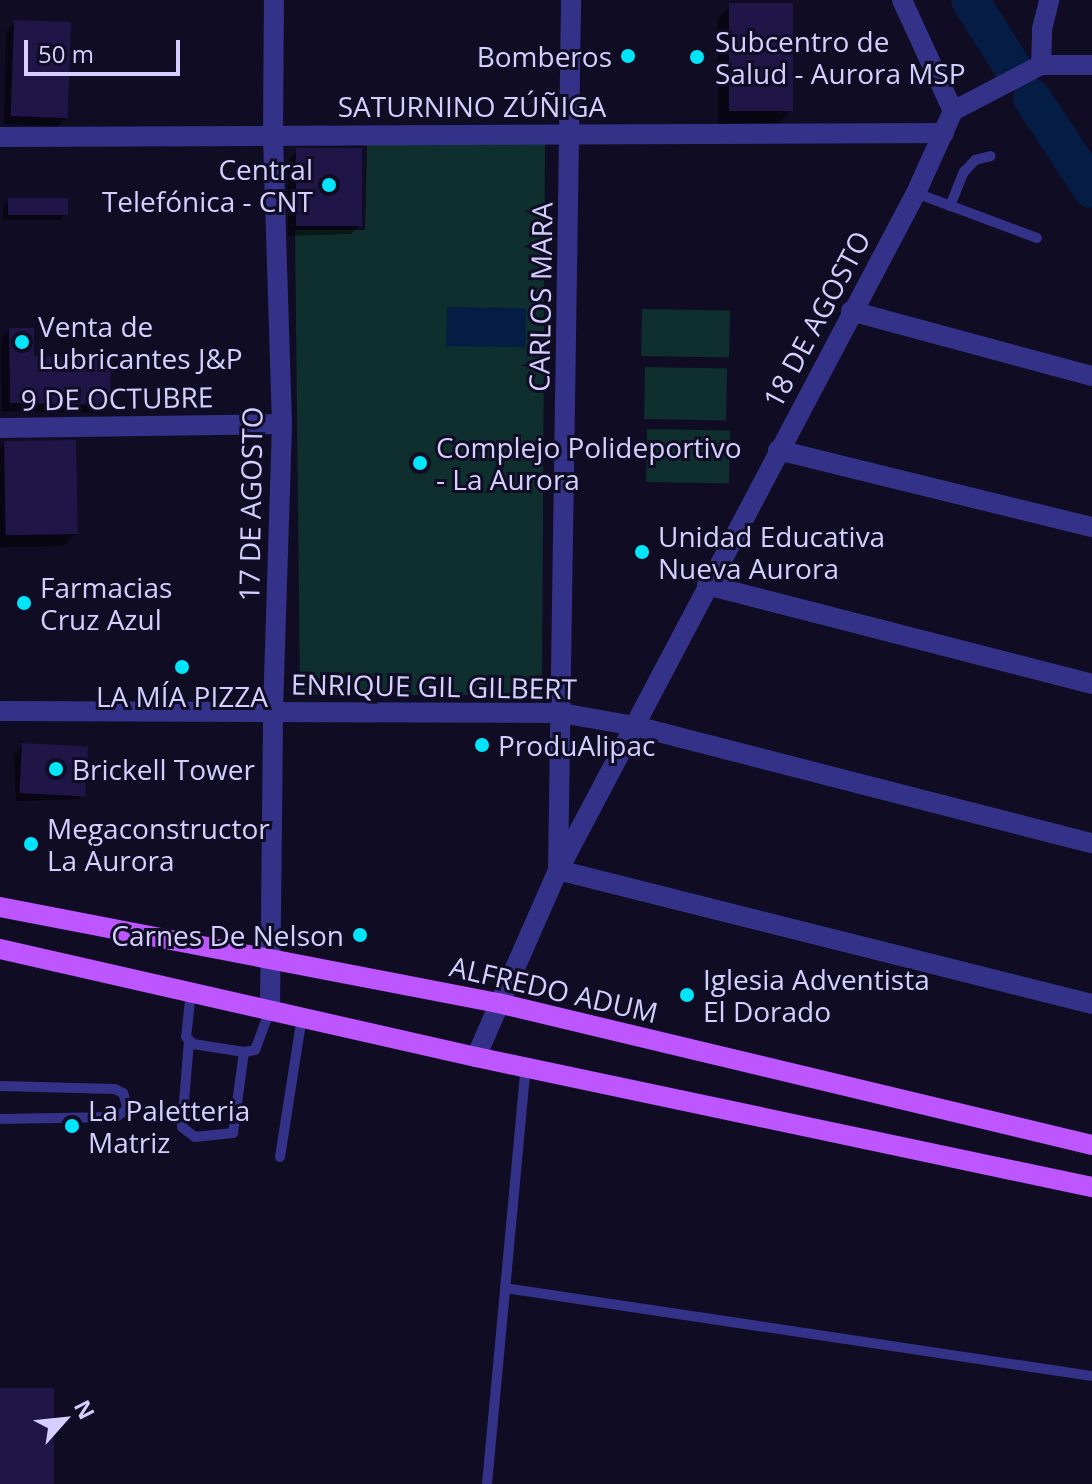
<!DOCTYPE html>
<html>
<head>
<meta charset="utf-8">
<style>
  body { margin:0 }
  #map { position:relative; width:1092px; height:1484px; overflow:hidden; background:#100c24; font-family:"Open Sans",sans-serif }
  div>[style] { position:absolute }
  .green>* { inset:0; background:#0e2f2d; transform-origin:0 0 }
  .water>* { inset:0; background:#051d44; transform-origin:0 0 }
  .shadow>* { inset:0; background:#0007 }
  .river>* { height:38px; margin:-19px; padding:0 19px; transform-origin:19px; border-radius:19px; background:#051d44 }
  .building>* { inset:0; background:#1f1647; transform-origin:0 0 }
  .lane>* { height:10px; margin:-5px; padding:0 5px; transform-origin:5px; border-radius:5px; background:#343288 }
  .street>* { height:20px; margin:-10px; padding:0 10px; transform-origin:10px; border-radius:10px; background:#343288 }
  .primary>* { height:20px; margin:-10px; padding:0 10px; transform-origin:10px; border-radius:10px; background:#bd56ff }
  .dots>* { width:22px; height:22px; translate:-50% -50%; box-sizing:border-box; border:4px solid #100c24; border-radius:50% }
  span { translate:-50% -50%; white-space:nowrap; text-align:center; line-height:1.15; -webkit-text-stroke:6px #100c24; paint-order:stroke }
  .poi-label { font-size:28px; color:#d4cfff }
  .left { translate:0 -50%; text-align:left }
  .right { translate:-100% -50%; text-align:right }
  .street-label { font-size:28px; color:#d4cfff }
  .north { position:absolute; left:24px; top:1380px; width:80px; height:80px; -webkit-text-stroke:6px #100c24; paint-order:stroke; rotate:63deg; font-size:22px; font-weight:700; line-height:32px; text-align:center; color:#d4cfff }
  .north::after { content:''; display:block; margin:auto; width:28px; height:36px; background:#d4cfff; clip-path:polygon(50% 0,100% 100%,50% 72%,0 100%) }
  .scale { position:absolute; left:24px; top:40px; width:156px; height:36px; box-sizing:border-box; border:4px solid #d4cfff; border-top:0; padding-left:10px; font-size:24px; line-height:28px; white-space:nowrap; color:#d4cfff; -webkit-text-stroke:6px #100c24; paint-order:stroke }
</style>
</head>
<body>
<div id="map">
  <div class="green">
    <i style="clip-path:polygon(545px 143px,542px 695px,300px 695px,295px 230px,365px 230px,367px 145px)"></i>
    <i style="left:642px;top:309px;width:88px;height:47px;rotate:1deg"></i>
    <i style="left:645px;top:367px;width:82px;height:52px;rotate:1deg"></i>
    <i style="left:647px;top:429px;width:83px;height:53px;rotate:1deg"></i>
  </div>
  <div class="water">
    <i style="left:447px;top:307px;width:79px;height:39px;rotate:1deg"></i>
  </div>
  <div class="shadow">
    <i style="clip-path:polygon(730px 6px,791px 110px,779px 123px,718px 124px,718px 18px)"></i>
    <i style="clip-path:polygon(15px 22px,67px 116px,58px 126px,4px 124px,6px 32px)"></i>
    <i style="clip-path:polygon(297px 151px,360px 225px,351px 234px,288px 236px,288px 160px)"></i>
    <i style="clip-path:polygon(9px 200px,65px 215px,60px 220px,3px 220px,3px 206px)"></i>
    <i style="clip-path:polygon(10px 330px,32px 358px,108px 405px,99px 413px,2px 411px,1px 339px)"></i>
    <i style="clip-path:polygon(5px 443px,76px 534px,63px 546px,0 547px,0 448px)"></i>
    <i style="clip-path:polygon(23px 745px,87px 790px,78px 799px,16px 801px,14px 754px)"></i>
  </div>
  <div class="river">
    <i style="left:970px;top:0;width:80px;rotate:57.7deg"></i>
    <i style="left:1032px;top:98px;width:109px;rotate:56.6deg"></i>
  </div>
  <div class="building">
    <i style="left:793px;top:3px;width:108px;height:64px;rotate:90deg"></i>
    <i style="left:14px;top:20px;width:57px;height:96px;rotate:2deg"></i>
    <i style="left:362px;top:148px;width:78px;height:66px;rotate:90deg"></i>
    <i style="left:8px;top:198px;width:60px;height:17px"></i>
    <i style="clip-path:polygon(9px 328px,34px 328px,34px 356px,111px 359px,110px 405px,10px 403px)"></i>
    <i style="left:76px;top:440px;width:94px;height:72px;rotate:89deg"></i>
    <i style="left:22px;top:743px;width:66px;height:50px;rotate:3deg"></i>
    <i style="left:0;top:1388px;width:54px;height:96px"></i>
  </div>
  <div class="lane">
    <i style="left:916px;top:193px;width:129px;rotate:20.4deg"></i>
    <i style="left:950px;top:206px;width:37px;rotate:-68deg"></i>
    <i style="left:964px;top:172px;width:16px;rotate:-47deg"></i>
    <i style="left:975px;top:160px;width:16px;rotate:-14deg"></i>
    <i style="left:191px;top:992px;width:45px;rotate:96.3deg"></i>
    <i style="left:186px;top:1037px;width:10px;rotate:45deg"></i>
    <i style="left:193px;top:1044px;width:52px;rotate:8.9deg"></i>
    <i style="left:244px;top:1052px;width:11px;rotate:-10deg"></i>
    <i style="left:255px;top:1050px;width:43px;rotate:-69.4deg"></i>
    <i style="left:189px;top:1041px;width:86px;rotate:94.7deg"></i>
    <i style="left:182px;top:1127px;width:16px;rotate:38deg"></i>
    <i style="left:195px;top:1137px;width:38px;rotate:-6deg"></i>
    <i style="left:233px;top:1133px;width:82px;rotate:-82.3deg"></i>
    <i style="left:0;top:1086px;width:115px;rotate:1.5deg"></i>
    <i style="left:115px;top:1089px;width:9px;rotate:27deg"></i>
    <i style="left:123px;top:1093px;width:13px;rotate:72deg"></i>
    <i style="left:127px;top:1105px;width:5px;rotate:101deg"></i>
    <i style="left:126px;top:1110px;width:12px;rotate:145deg"></i>
    <i style="left:116px;top:1117px;width:116px;rotate:179deg"></i>
    <i style="left:280px;top:1157px;width:143px;rotate:-81.1deg"></i>
    <i style="left:505px;top:1288px;width:594px;rotate:8.53deg"></i>
    <i style="left:487px;top:1484px;width:419px;rotate:-84.7deg"></i>
  </div>
  <div class="street">
    <i style="left:1041px;top:65px;width:36px;rotate:-88deg"></i>
    <i style="left:1042px;top:29px;width:30px;rotate:-76deg"></i>
    <i style="left:953px;top:111px;width:99px;rotate:-27.6deg"></i>
    <i style="left:1041px;top:65px;width:51px"></i>
    <i style="left:0;top:137px;width:944px;rotate:-0.24deg"></i>
    <i style="left:851px;top:311px;width:250px;rotate:15.1deg"></i>
    <i style="left:0;top:428px;width:282px;rotate:-0.8deg"></i>
    <i style="left:778px;top:450px;width:323px;rotate:13.8deg"></i>
    <i style="left:707px;top:585px;width:398px;rotate:14.4deg"></i>
    <i style="left:0;top:711px;width:561px;rotate:0.2deg"></i>
    <i style="left:561px;top:713px;width:75px;rotate:10deg"></i>
    <i style="left:635px;top:726px;width:472px;rotate:14.4deg"></i>
    <i style="left:560px;top:867px;width:762px;rotate:-62.16deg"></i>
    <i style="left:916px;top:193px;width:90px;rotate:-65.7deg"></i>
    <i style="left:953px;top:111px;width:122px;rotate:-114.7deg"></i>
    <i style="left:558px;top:870px;width:551px;rotate:14.09deg"></i>
    <i style="left:270px;top:1009px;width:298px;rotate:-89.4deg"></i>
    <i style="left:273px;top:711px;width:287px;rotate:-88.2deg"></i>
    <i style="left:282px;top:424px;width:290px;rotate:-91.8deg"></i>
    <i style="left:273px;top:134px;width:134px;rotate:-89.6deg"></i>
    <i style="left:476px;top:1057px;width:204px;rotate:-66.3deg"></i>
    <i style="left:558px;top:870px;width:870px;rotate:-89.14deg"></i>
  </div>
  <div class="primary">
    <i style="left:0;top:907px;width:507px;rotate:10.91deg"></i>
    <i style="left:498px;top:1003px;width:611px;rotate:13.44deg"></i>
    <i style="left:0;top:949px;width:488px;rotate:12.8deg"></i>
    <i style="left:476px;top:1057px;width:630px;rotate:11.92deg"></i>
  </div>
  <div class="dots">
    <i style="left:628px;top:56px;background:#00e5fa"></i>
    <i style="left:697px;top:57px;background:#00e5fa"></i>
    <i style="left:329px;top:185px;background:#00e5fa"></i>
    <i style="left:22px;top:342px;background:#00e5fa"></i>
    <i style="left:420px;top:463px;background:#00e5fa"></i>
    <i style="left:642px;top:552px;background:#00e5fa"></i>
    <i style="left:24px;top:603px;background:#00e5fa"></i>
    <i style="left:182px;top:667px;background:#00e5fa"></i>
    <i style="left:482px;top:745px;background:#00e5fa"></i>
    <i style="left:56px;top:769px;background:#00e5fa"></i>
    <i style="left:31px;top:844px;background:#00e5fa"></i>
    <i style="left:360px;top:935px;background:#00e5fa"></i>
    <i style="left:687px;top:995px;background:#00e5fa"></i>
    <i style="left:72px;top:1126px;background:#00e5fa"></i>
  </div>
  <div class="poi-label">
    <span class="left" style="left:715px;top:57px">Subcentro de<br>Salud - Aurora MSP</span>
    <span class="right" style="left:612px;top:56px">Bomberos</span>
    <span class="right" style="left:313px;top:185px">Central<br>Telefónica - CNT</span>
    <span class="left" style="left:38px;top:342px">Venta de<br>Lubricantes J&amp;P</span>
    <span class="left" style="left:436px;top:463px">Complejo Polideportivo<br>- La Aurora</span>
    <span class="left" style="left:658px;top:552px">Unidad Educativa<br>Nueva Aurora</span>
    <span class="left" style="left:40px;top:603px">Farmacias<br>Cruz Azul</span>
    <span style="left:182px;top:696px">LA MÍA PIZZA</span>
    <span class="left" style="left:498px;top:745px">ProduAlipac</span>
    <span class="left" style="left:72px;top:769px">Brickell Tower</span>
    <span class="left" style="left:47px;top:844px">Megaconstructor<br>La Aurora</span>
    <span class="right" style="left:344px;top:935px">Carnes De Nelson</span>
    <span class="left" style="left:703px;top:995px">Iglesia Adventista<br>El Dorado</span>
    <span class="left" style="left:88px;top:1126px">La Paletteria<br>Matriz</span>
  </div>
  <div class="street-label">
    <span style="left:472px;top:106px">SATURNINO ZÚÑIGA</span>
    <span style="left:540px;top:297px;rotate:-89deg">CARLOS MARA</span>
    <span style="left:816px;top:319px;rotate:-62deg">18 DE AGOSTO</span>
    <span style="left:117px;top:398px;rotate:-1deg">9 DE OCTUBRE</span>
    <span style="left:250px;top:504px;rotate:-89deg">17 DE AGOSTO</span>
    <span style="left:434px;top:686px;rotate:1deg">ENRIQUE GIL GILBERT</span>
    <span style="left:554px;top:989px;rotate:13deg">ALFREDO ADUM</span>
  </div>
  <div class="north">N</div>
  <div class="scale">50 m</div>
</div>
</body>
</html>
